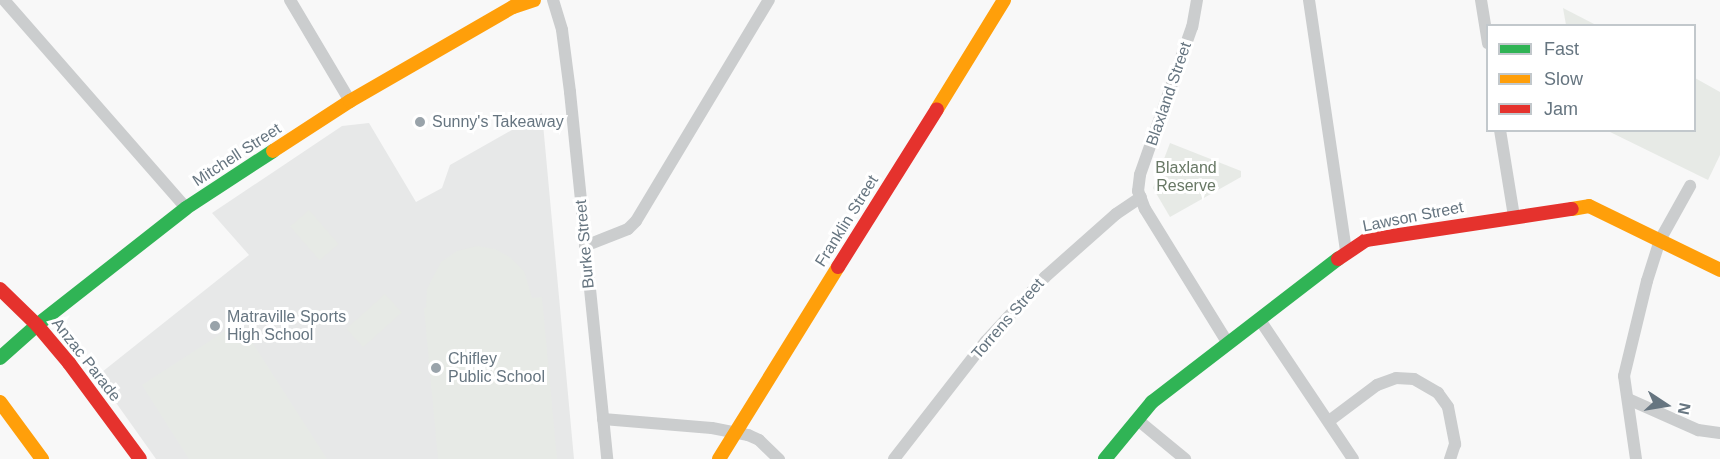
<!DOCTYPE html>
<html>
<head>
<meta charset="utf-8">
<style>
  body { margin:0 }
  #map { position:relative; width:1720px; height:459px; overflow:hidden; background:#f8f8f8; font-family:Arial,sans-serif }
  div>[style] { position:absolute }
  .built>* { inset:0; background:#e7e8e8 }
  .green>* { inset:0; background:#e7eae6; transform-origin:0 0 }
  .street>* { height:12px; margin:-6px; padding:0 6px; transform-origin:6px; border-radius:6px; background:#cbcdce }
  .fast>* { height:14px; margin:-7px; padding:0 7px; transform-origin:7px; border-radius:7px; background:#30b455 }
  .slow>* { height:14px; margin:-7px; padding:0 7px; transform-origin:7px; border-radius:7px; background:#ff9f0a }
  .jam>* { height:14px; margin:-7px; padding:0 7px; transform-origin:7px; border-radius:7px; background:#e5322d }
  .dots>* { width:16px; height:16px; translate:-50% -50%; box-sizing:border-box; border:3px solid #fff; border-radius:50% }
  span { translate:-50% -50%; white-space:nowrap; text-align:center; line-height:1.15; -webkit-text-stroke:6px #fff; paint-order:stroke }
  .street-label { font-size:16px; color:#667580 }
  .poi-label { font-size:16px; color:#667580 }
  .left { translate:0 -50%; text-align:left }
  .park-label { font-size:16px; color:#687865 }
  .legend { position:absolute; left:1486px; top:24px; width:210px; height:108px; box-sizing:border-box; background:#fff; border:2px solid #c2c8cc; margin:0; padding:8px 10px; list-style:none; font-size:18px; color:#667580 }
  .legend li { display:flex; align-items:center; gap:12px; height:30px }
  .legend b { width:30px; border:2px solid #c2c8cc }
  .north { position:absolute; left:1636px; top:375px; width:60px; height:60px; -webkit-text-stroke:4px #fff; paint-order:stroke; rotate:102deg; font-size:16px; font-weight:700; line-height:24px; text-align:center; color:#667580 }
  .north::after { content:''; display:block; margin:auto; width:21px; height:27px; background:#667580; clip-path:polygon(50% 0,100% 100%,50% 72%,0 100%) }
</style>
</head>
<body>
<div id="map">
  <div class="built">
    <i style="clip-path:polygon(542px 113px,574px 459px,156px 459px,97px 376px,249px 255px,212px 213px,342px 126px,369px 123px,416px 202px,442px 188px,450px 165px)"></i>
  </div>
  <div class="green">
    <i style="clip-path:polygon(1563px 8px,1596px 25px,1566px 25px)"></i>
    <i style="clip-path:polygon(1695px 78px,1720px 92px,1720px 155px,1708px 180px,1608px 131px,1694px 130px)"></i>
    <i style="clip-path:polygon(1170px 143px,1241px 171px,1241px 177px,1170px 217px,1153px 188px)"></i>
    <i style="left:309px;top:210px;width:45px;height:25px;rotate:49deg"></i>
    <i style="clip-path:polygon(477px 246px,495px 249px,511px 258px,524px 271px,532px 298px,542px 297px,557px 459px,438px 459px,424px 308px,426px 308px,427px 289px,441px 262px,457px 251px)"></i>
    <i style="left:385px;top:294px;width:25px;height:52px;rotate:48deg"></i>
    <i style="clip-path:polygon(239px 322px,327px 459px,189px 459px,142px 385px)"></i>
  </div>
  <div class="street">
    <i style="left:4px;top:0;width:276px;rotate:48.8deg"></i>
    <i style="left:290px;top:0;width:117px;rotate:59.3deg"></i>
    <i style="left:553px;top:0;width:31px;rotate:73deg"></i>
    <i style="left:562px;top:30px;width:63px;rotate:82.6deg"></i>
    <i style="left:570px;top:92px;width:369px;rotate:84.2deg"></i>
    <i style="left:1197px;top:0;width:27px;rotate:100deg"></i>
    <i style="left:1192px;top:27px;width:157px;rotate:109.4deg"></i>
    <i style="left:1140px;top:175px;width:16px;rotate:97deg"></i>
    <i style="left:1138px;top:191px;width:19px;rotate:69deg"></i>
    <i style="left:1145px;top:209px;width:156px;rotate:58.3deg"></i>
    <i style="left:1309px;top:0;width:255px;rotate:81.6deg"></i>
    <i style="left:1481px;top:0;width:44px;rotate:80.8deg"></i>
    <i style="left:1500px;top:130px;width:87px;rotate:80.8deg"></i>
    <i style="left:585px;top:246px;width:46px;rotate:-21.6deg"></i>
    <i style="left:628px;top:229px;width:11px;rotate:-45deg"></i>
    <i style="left:636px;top:221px;width:258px;rotate:-59deg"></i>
    <i style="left:1260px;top:320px;width:167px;rotate:56.2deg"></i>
    <i style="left:1628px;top:399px;width:77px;rotate:23.9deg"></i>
    <i style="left:1698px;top:430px;width:22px;rotate:8deg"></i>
    <i style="left:603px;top:419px;width:109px;rotate:4.7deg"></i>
    <i style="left:712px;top:428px;width:37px;rotate:11deg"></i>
    <i style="left:748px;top:435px;width:12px;rotate:24deg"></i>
    <i style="left:759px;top:440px;width:28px;rotate:44deg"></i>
    <i style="left:1139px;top:421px;width:60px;rotate:39.6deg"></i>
    <i style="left:1329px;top:421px;width:60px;rotate:-36.9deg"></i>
    <i style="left:1377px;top:385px;width:20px;rotate:-20deg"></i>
    <i style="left:1396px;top:378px;width:18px;rotate:3deg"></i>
    <i style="left:1414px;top:379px;width:28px;rotate:30deg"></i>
    <i style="left:1438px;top:393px;width:17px;rotate:54deg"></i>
    <i style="left:1448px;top:407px;width:38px;rotate:79deg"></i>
    <i style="left:1455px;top:444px;width:16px;rotate:108deg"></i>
    <i style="left:894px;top:459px;width:150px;rotate:-52.1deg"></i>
    <i style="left:986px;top:341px;width:87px;rotate:-47.3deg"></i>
    <i style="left:1045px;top:277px;width:95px;rotate:-41.6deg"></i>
    <i style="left:1116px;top:214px;width:30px;rotate:-34deg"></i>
    <i style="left:1636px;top:459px;width:84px;rotate:-98.2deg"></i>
    <i style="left:1624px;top:376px;width:98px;rotate:-76.4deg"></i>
    <i style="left:1647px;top:281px;width:43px;rotate:-72.4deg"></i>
    <i style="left:1660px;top:240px;width:62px;rotate:-60.9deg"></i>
  </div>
  <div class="fast">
    <i style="left:0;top:358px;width:50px;rotate:-41.7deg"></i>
    <i style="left:37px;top:325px;width:189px;rotate:-38.1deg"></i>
    <i style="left:186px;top:208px;width:104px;rotate:-33.2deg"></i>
    <i style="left:1105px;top:459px;width:74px;rotate:-50.5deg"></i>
    <i style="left:1152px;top:402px;width:235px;rotate:-37.6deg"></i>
  </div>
  <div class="slow">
    <i style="left:937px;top:109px;width:128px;rotate:-58.4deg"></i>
    <i style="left:273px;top:151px;width:92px;rotate:-33deg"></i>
    <i style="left:350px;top:101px;width:188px;rotate:-30deg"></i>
    <i style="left:513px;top:7px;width:22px;rotate:-18deg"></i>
    <i style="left:1572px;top:209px;width:17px;rotate:-10deg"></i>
    <i style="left:1589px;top:206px;width:146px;rotate:26deg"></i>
    <i style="left:0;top:402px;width:71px;rotate:53.6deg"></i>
    <i style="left:719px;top:459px;width:226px;rotate:-58.2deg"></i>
  </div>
  <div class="jam">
    <i style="left:1338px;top:259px;width:34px;rotate:-34deg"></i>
    <i style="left:1366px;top:240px;width:208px;rotate:-8.6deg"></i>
    <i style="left:838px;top:267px;width:186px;rotate:-57.9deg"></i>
    <i style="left:0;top:289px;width:52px;rotate:44.2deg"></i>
    <i style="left:37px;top:325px;width:50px;rotate:49.9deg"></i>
    <i style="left:69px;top:363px;width:119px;rotate:53.5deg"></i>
  </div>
  <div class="dots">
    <i style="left:420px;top:122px;background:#99a3aa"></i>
    <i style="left:215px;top:326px;background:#99a3aa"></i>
    <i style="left:436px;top:368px;background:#99a3aa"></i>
  </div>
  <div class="street-label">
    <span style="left:1169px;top:94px;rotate:-71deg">Blaxland Street</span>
    <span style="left:237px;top:155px;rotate:-33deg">Mitchell Street</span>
    <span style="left:1413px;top:217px;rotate:-11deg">Lawson Street</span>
    <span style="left:847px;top:221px;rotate:-58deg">Franklin Street</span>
    <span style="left:585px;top:244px;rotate:-95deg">Burke Street</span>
    <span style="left:1008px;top:319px;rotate:-49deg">Torrens Street</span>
    <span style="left:86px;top:360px;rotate:52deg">Anzac Parade</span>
  </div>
  <div class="poi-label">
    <span class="left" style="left:432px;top:122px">Sunny's Takeaway</span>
    <span class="left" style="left:227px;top:326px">Matraville Sports<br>High School</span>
    <span class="left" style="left:448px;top:368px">Chifley<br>Public School</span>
  </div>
  <div class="park-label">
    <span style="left:1186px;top:177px">Blaxland<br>Reserve</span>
  </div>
  <ul class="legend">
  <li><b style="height:8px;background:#30b455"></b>Fast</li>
  <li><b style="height:8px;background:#ff9f0a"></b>Slow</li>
  <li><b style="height:8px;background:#e5322d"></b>Jam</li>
  </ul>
  <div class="north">N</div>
</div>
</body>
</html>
